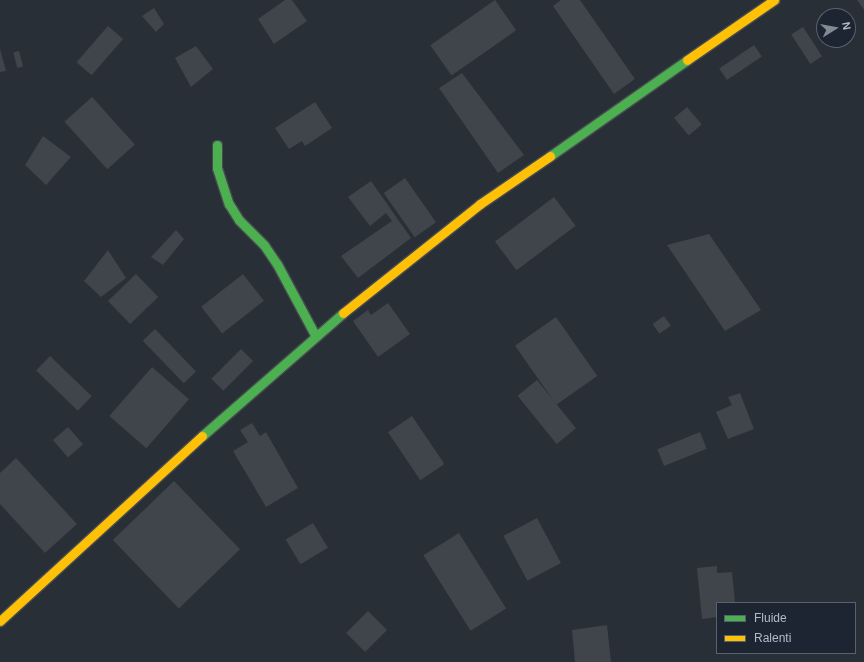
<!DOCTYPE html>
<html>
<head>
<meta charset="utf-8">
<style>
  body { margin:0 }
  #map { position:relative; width:864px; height:662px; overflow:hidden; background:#292f36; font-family:Helvetica,sans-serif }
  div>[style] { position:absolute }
  .building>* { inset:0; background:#40444b; transform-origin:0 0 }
  .roads { filter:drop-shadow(1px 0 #474b51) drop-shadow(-1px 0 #474b51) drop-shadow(0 1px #474b51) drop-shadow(0 -1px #474b51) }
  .fast>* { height:9px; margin:-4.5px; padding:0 4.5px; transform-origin:4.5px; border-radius:4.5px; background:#4caf50 }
  .slow>* { height:9px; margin:-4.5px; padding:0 4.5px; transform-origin:4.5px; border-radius:4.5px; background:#ffc107 }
  span { translate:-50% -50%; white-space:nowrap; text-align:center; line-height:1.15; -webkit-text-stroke:3px #1c2531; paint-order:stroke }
  .legend { position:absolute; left:716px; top:602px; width:140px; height:52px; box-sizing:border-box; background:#1c2531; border:1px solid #58616d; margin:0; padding:5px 7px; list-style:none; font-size:12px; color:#b3bbc7 }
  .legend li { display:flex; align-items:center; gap:8px; height:20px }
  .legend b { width:20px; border:1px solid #58616d }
  .north { position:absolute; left:816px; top:8px; width:40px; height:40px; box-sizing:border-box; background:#1c2531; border:1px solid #58616d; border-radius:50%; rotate:79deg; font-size:11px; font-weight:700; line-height:16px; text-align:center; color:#b3bbc7 }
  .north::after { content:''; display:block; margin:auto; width:14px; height:18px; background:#838a94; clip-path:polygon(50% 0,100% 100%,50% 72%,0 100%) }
</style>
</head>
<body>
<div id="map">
  <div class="building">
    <i style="clip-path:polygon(285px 0,292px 0,307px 21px,274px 44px,258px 19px)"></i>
    <i style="left:495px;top:0;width:37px;height:79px;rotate:55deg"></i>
    <i style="clip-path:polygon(561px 0,580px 0,635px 79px,614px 94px,553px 6px)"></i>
    <i style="clip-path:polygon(857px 0,864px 0,864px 10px)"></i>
    <i style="clip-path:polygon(154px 8px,164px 24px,156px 32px,142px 16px)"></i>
    <i style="left:108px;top:26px;width:20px;height:48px;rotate:41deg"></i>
    <i style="left:803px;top:27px;width:35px;height:14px;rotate:57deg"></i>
    <i style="left:754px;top:45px;width:14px;height:42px;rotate:56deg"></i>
    <i style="clip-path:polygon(196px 46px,213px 69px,191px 87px,175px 58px)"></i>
    <i style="clip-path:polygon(0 49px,6px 71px,0 72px)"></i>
    <i style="left:19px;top:51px;width:16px;height:6px;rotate:75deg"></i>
    <i style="clip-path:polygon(462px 73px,524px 155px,498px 173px,439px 88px)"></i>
    <i style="left:92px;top:97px;width:64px;height:37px;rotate:48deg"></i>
    <i style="clip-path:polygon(315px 102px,332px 128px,305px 146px,302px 141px,289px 149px,275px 128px)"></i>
    <i style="left:687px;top:107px;width:23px;height:17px;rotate:50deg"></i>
    <i style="clip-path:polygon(43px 136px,71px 157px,46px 185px,25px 165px)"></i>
    <i style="left:405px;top:178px;width:54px;height:26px;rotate:55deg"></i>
    <i style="clip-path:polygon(371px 181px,411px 238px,358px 278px,341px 256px,392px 221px,386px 213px,370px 226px,348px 197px)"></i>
    <i style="left:554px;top:197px;width:36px;height:74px;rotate:53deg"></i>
    <i style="clip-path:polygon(176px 230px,184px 239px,163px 265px,151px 257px)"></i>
    <i style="clip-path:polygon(709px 234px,761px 310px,725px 331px,667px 245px)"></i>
    <i style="clip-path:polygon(108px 250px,126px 278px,101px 297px,84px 281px)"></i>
    <i style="left:136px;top:274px;width:32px;height:39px;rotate:46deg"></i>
    <i style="left:243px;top:274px;width:34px;height:53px;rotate:52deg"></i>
    <i style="clip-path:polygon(388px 303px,410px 334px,378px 357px,353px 321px,368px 310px,371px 315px)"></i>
    <i style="left:664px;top:316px;width:12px;height:14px;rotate:55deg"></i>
    <i style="left:556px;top:317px;width:72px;height:50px;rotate:55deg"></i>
    <i style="left:155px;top:329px;width:59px;height:17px;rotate:46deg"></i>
    <i style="left:241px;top:349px;width:17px;height:42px;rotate:45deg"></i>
    <i style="left:50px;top:356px;width:58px;height:20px;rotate:44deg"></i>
    <i style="left:152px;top:367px;width:49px;height:65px;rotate:41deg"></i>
    <i style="left:537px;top:380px;width:62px;height:25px;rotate:51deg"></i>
    <i style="clip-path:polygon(740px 393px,754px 429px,728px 439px,716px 412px,732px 405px,728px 397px)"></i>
    <i style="left:412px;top:416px;width:58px;height:29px;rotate:56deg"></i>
    <i style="clip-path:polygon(252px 423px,260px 436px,266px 432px,298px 488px,266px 507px,233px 451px,248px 442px,240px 430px)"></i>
    <i style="left:68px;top:427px;width:23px;height:20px;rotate:49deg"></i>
    <i style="left:700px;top:432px;width:18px;height:46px;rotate:68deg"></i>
    <i style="clip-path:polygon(16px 458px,77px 524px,45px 553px,0 504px,0 473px)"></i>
    <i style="left:174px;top:481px;width:95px;height:85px;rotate:46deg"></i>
    <i style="left:537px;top:518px;width:51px;height:38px;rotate:62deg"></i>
    <i style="left:313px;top:523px;width:29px;height:32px;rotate:59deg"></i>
    <i style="left:459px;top:533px;width:89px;height:42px;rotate:58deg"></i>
    <i style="clip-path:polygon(717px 566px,717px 573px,732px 572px,735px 603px,717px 603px,717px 617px,702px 619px,697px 568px)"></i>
    <i style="left:368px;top:611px;width:27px;height:31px;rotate:45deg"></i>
    <i style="clip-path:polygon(607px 625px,611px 662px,575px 662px,572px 630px)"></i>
  </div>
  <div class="roads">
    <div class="fast">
      <i style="left:217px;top:145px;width:23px;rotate:90deg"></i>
      <i style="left:217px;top:168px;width:38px;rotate:72deg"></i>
      <i style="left:229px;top:204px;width:19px;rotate:58deg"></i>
      <i style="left:239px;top:220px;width:35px;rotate:45deg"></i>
      <i style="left:264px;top:245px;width:23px;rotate:56deg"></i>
      <i style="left:277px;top:264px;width:81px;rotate:61.8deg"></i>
      <i style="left:550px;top:156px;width:167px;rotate:-35deg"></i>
      <i style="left:202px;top:436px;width:187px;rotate:-41.1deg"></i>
    </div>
    <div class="slow">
      <i style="left:687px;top:60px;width:106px;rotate:-34.6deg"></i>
      <i style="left:343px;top:313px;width:175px;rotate:-38.5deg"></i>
      <i style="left:480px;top:204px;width:85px;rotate:-34.4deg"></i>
      <i style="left:0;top:621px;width:274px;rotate:-42.5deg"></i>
    </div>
  </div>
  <ul class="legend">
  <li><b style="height:5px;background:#4caf50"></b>Fluide</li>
  <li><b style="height:5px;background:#ffc107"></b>Ralenti</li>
  </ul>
  <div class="north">N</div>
</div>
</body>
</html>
